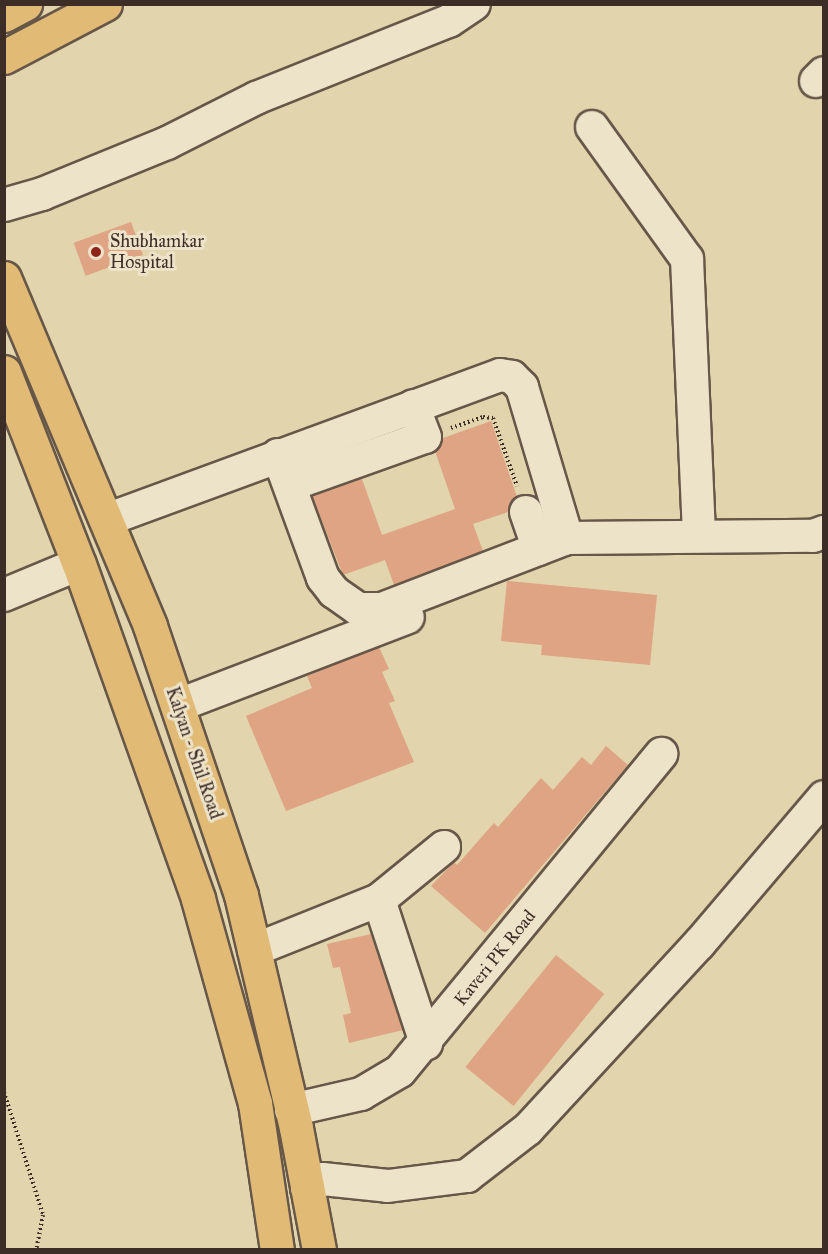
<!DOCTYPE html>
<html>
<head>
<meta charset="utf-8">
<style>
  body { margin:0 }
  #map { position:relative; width:828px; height:1254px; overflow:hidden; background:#e2d4ac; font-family:"IM FELL Great Primer",serif }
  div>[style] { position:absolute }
  .building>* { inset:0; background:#dea484; transform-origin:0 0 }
  .path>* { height:4px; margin-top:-2px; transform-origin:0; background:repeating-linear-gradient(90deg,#3d2d27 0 1.5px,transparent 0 4.5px) }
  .roads { filter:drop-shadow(2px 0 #665748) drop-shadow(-2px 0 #665748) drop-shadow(0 2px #665748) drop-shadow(0 -2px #665748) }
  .minor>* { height:32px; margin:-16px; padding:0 16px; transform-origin:16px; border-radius:16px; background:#ece3c9 }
  .major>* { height:33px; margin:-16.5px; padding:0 16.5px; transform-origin:16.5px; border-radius:16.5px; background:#e1ba76 }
  .dots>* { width:16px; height:16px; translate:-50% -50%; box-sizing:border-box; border:3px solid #ece3c9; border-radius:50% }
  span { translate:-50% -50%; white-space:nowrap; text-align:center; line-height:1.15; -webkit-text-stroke:6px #ece3c9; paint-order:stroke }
  .poi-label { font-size:18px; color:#3d2d27 }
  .left { translate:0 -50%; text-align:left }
  .street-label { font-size:18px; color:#3d2d27 }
  .frame { position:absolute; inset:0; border:6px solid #3d2d27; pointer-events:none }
</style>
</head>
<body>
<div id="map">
  <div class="building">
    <i style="left:131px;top:222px;width:35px;height:61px;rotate:70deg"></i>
    <i style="clip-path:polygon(491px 421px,517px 497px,508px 512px,473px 524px,483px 551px,394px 585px,385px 560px,343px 575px,312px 496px,362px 479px,382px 535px,455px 509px,435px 451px,443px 438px)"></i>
    <i style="clip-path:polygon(507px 581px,657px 595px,650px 665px,541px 655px,542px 645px,501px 641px)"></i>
    <i style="clip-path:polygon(379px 647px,389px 669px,382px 672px,395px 701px,389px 703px,414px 762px,286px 811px,246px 716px,312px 688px,307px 676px)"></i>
    <i style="clip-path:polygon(606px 746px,628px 765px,485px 933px,431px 886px,454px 862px,457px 865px,494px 823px,498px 827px,541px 778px,553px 790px,582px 757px,591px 765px)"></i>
    <i style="clip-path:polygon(371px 934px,403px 1030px,349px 1043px,343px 1015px,351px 1013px,340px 967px,333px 968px,327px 944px)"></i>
    <i style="left:556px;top:955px;width:62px;height:144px;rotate:39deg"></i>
  </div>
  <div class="path">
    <i style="left:451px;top:428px;width:34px;rotate:-19deg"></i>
    <i style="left:483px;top:417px;width:10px;rotate:6deg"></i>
    <i style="left:493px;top:418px;width:72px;rotate:70.6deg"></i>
    <i style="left:4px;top:1092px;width:129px;rotate:72.4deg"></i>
    <i style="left:43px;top:1215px;width:36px;rotate:101deg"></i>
  </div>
  <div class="roads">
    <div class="minor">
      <i style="left:816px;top:81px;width:11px;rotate:-45deg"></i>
      <i style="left:592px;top:127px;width:163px;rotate:54.3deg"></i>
      <i style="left:687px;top:259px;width:277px;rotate:87.5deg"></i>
      <i style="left:4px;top:205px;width:40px;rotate:-16deg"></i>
      <i style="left:42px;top:194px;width:135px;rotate:-22.2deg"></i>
      <i style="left:167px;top:143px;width:100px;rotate:-26.8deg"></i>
      <i style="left:256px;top:98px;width:208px;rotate:-21.8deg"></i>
      <i style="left:449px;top:21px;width:30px;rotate:-34deg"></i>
      <i style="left:278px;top:455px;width:131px;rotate:69.9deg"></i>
      <i style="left:323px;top:578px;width:18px;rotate:52deg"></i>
      <i style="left:334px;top:592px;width:29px;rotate:35deg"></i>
      <i style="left:358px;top:609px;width:24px"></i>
      <i style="left:382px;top:609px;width:198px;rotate:-21deg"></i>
      <i style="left:567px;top:538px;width:246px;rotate:-0.5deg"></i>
      <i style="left:813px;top:536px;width:12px;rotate:-20deg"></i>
      <i style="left:290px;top:485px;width:143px;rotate:-19.6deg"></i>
      <i style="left:425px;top:437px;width:33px;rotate:-111deg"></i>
      <i style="left:526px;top:512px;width:39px;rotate:71deg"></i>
      <i style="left:106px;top:520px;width:420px;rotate:-20.2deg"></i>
      <i style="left:500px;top:375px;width:12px;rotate:9deg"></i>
      <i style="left:512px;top:377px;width:14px;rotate:45deg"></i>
      <i style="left:522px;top:387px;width:158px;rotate:73.4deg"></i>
      <i style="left:4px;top:595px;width:81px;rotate:-22.5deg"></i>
      <i style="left:179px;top:705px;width:245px;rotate:-21deg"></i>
      <i style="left:379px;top:900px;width:151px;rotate:71.8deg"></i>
      <i style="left:254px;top:950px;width:135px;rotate:-21.8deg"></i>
      <i style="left:379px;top:900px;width:84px;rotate:-39.2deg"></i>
      <i style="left:291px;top:1110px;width:72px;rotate:-12.9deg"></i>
      <i style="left:361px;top:1094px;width:45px;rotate:-30.5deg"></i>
      <i style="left:400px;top:1071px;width:411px;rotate:-50.5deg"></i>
      <i style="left:307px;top:1188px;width:18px;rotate:-29deg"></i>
      <i style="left:323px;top:1179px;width:65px;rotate:6.1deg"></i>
      <i style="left:388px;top:1186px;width:80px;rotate:-7.2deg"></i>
      <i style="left:467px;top:1176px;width:77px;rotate:-37.6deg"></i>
      <i style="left:528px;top:1129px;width:252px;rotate:-47.3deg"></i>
      <i style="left:699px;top:944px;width:193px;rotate:-49.6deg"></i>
    </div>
    <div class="major">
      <i style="left:4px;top:15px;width:24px;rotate:-28deg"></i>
      <i style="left:4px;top:57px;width:114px;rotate:-27.7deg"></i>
      <i style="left:4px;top:278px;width:377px;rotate:67.2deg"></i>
      <i style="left:150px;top:626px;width:284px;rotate:71.3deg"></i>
      <i style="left:241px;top:895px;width:239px;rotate:76.7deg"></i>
      <i style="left:296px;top:1128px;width:124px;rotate:79.3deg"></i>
      <i style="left:4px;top:372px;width:206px;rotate:68.7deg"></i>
      <i style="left:79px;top:564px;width:356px;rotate:70.4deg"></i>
      <i style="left:198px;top:899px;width:212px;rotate:74.4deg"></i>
      <i style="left:255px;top:1103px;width:149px;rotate:81.5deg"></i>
    </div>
  </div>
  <div class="dots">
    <i style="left:96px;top:252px;background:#8f2418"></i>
  </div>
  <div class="poi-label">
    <span class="left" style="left:110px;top:252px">Shubhamkar<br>Hospital</span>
  </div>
  <div class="street-label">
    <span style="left:194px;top:753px;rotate:71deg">Kalyan - Shil Road</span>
    <span style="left:495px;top:958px;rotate:-51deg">Kaveri PK Road</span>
  </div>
  <div class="frame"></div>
</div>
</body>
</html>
